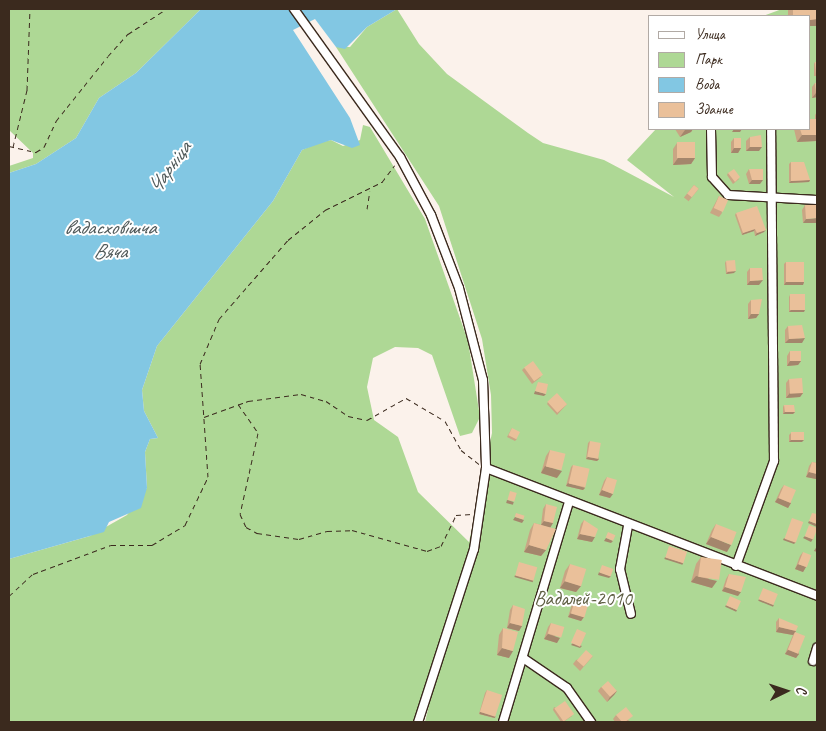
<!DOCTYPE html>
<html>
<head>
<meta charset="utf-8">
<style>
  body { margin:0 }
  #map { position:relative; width:826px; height:731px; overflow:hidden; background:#fbf2eb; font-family:Caveat,sans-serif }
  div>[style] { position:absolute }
  .green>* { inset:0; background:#aed895 }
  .water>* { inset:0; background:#82c7e3 }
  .path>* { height:1px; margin-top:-0.5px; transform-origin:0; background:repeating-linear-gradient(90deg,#3b2a1e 0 5px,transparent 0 9px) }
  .roads { filter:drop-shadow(1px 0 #3b2a1e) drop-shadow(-1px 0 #3b2a1e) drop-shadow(0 1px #3b2a1e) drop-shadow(0 -1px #3b2a1e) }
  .minor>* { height:8px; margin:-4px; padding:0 4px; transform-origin:4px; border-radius:4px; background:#fff }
  .wall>* { inset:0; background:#c9a584; transform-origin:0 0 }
  .shaded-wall>* { inset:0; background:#a4866c; transform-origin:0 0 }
  .building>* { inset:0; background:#eac09a; transform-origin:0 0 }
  span { translate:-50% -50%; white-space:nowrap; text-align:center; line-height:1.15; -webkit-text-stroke:4px #fff; paint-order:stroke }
  .park-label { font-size:20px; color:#5e5e42 }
  .water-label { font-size:21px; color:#505959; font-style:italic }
  .frame { position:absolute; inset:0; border:10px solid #3b2a1e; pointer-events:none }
  .legend { position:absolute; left:648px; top:15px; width:162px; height:115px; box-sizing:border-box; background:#fff; border:1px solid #b1aaa5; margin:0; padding:6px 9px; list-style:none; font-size:15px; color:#3b2a1e }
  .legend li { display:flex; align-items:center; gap:10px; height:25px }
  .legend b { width:25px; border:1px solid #b1aaa5 }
  .north { position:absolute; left:761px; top:666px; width:50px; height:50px; -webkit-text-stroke:4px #fff; paint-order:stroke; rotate:86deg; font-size:14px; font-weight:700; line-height:20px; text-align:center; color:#3b2a1e }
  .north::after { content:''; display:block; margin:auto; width:18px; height:22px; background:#3b2a1e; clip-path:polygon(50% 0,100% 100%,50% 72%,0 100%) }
</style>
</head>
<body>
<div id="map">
  <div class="green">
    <i style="clip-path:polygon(9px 9px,201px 9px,136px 73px,99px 98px,76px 138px,36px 164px,9px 173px,9px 166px,33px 158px,33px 153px,9px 130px)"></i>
    <i style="clip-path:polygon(397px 9px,419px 44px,447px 74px,528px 133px,543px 143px,604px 160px,674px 197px,627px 160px,656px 129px,810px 129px,810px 16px,763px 16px,782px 9px,817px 9px,817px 722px,425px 722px,456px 592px,413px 722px,9px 722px,9px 559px,90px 536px,127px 515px,147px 488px,145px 452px,150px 439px,158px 438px,144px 411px,142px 390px,157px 346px,273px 201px,302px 150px,318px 143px,331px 140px,343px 146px,360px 140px,363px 125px,370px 127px,425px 219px,468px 341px,480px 417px,472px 433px,460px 436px,432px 355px,418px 348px,395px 347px,373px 358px,367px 387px,374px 420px,398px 437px,418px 492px,469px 542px,492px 433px,491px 395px,482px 339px,439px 206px,336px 47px,350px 47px,367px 27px)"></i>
  </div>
  <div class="water">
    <i style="clip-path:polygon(201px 9px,397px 9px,367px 27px,345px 49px,336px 47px,315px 19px,293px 30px,350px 118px,360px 145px,352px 148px,331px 140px,302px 150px,273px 201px,157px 346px,142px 390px,144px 411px,158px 438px,150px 439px,145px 452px,147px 488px,141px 508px,109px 522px,104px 532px,9px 559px,9px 173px,36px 164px,76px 138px,99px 98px,136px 73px)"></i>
  </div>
  <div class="path">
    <i style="left:9px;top:146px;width:28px;rotate:13deg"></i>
    <i style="left:36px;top:152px;width:9px;rotate:-32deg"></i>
    <i style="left:44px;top:147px;width:29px;rotate:-65deg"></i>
    <i style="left:56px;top:121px;width:83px;rotate:-51.3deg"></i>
    <i style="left:108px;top:56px;width:30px;rotate:-48deg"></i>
    <i style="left:128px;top:34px;width:45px;rotate:-33.3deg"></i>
    <i style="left:13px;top:147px;width:59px;rotate:-76.2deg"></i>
    <i style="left:27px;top:90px;width:81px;rotate:-87.9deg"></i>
    <i style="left:367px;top:209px;width:18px;rotate:-81deg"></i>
    <i style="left:238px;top:404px;width:35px;rotate:55deg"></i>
    <i style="left:258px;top:433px;width:83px;rotate:102.5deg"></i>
    <i style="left:240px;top:514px;width:14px;rotate:65deg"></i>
    <i style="left:246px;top:527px;width:13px;rotate:29deg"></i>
    <i style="left:257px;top:533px;width:42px;rotate:8.1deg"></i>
    <i style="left:299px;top:539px;width:29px;rotate:-16deg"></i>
    <i style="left:327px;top:531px;width:25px;rotate:-2deg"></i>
    <i style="left:352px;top:530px;width:78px;rotate:15.6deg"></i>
    <i style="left:427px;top:551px;width:15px;rotate:-20deg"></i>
    <i style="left:441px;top:546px;width:34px;rotate:-64deg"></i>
    <i style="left:456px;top:515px;width:16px;rotate:-4deg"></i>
    <i style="left:204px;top:417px;width:47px;rotate:-20deg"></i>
    <i style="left:248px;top:401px;width:53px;rotate:-7.5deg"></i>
    <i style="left:301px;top:394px;width:26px;rotate:16deg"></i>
    <i style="left:326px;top:401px;width:27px;rotate:34deg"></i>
    <i style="left:348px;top:416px;width:19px;rotate:12deg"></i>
    <i style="left:367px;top:420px;width:45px;rotate:-29.4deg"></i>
    <i style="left:406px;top:398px;width:45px;rotate:30.5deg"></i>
    <i style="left:445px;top:421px;width:33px;rotate:61deg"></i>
    <i style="left:461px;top:450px;width:23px;rotate:38deg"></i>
    <i style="left:9px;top:596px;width:33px;rotate:-43deg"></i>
    <i style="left:33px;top:574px;width:83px;rotate:-20.4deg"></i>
    <i style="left:111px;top:545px;width:41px"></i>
    <i style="left:152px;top:545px;width:39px;rotate:-31deg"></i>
    <i style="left:185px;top:525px;width:53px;rotate:-64.4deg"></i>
    <i style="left:208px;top:477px;width:113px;rotate:-94deg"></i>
    <i style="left:200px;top:364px;width:49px;rotate:-67.1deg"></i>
    <i style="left:219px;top:319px;width:105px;rotate:-48.9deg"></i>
    <i style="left:288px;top:240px;width:48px;rotate:-39deg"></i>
    <i style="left:325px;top:210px;width:64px;rotate:-26.2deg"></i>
    <i style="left:382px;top:182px;width:21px;rotate:-53deg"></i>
  </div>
  <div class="roads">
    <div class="minor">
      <i style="left:294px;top:9px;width:182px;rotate:54.4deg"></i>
      <i style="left:400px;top:157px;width:66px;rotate:61.9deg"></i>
      <i style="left:431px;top:215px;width:78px;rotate:69deg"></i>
      <i style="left:459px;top:288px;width:95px;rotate:75.4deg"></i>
      <i style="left:483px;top:380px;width:88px;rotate:88deg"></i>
      <i style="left:486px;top:468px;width:82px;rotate:98.4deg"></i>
      <i style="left:474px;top:549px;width:182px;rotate:107.9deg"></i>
      <i style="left:711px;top:129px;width:48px;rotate:88.8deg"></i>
      <i style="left:712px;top:177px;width:24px;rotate:48deg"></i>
      <i style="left:728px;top:195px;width:89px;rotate:3.2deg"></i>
      <i style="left:486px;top:468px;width:355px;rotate:21.1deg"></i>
      <i style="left:628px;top:526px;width:44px;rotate:100.5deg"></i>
      <i style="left:620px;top:569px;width:46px;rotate:76.3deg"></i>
      <i style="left:736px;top:566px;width:112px;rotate:-70.1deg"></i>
      <i style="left:774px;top:461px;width:332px;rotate:-90.5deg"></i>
      <i style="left:523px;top:658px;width:53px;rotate:34.3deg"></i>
      <i style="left:567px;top:688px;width:42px;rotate:54.8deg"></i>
      <i style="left:813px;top:661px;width:14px;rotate:-73deg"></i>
      <i style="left:503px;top:722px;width:230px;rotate:-73.3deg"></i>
    </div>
  </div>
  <div class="wall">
    <i style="clip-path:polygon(788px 9px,817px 9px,817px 26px,810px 26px,810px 16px,788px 16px)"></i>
    <i style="clip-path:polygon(815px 62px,817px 76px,814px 76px,814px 64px)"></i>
    <i style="clip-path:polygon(815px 83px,817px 97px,812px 98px,812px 87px)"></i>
    <i style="clip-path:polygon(817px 112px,817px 139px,816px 141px,797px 142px,794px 129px,810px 129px,815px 119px,815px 115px)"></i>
    <i style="clip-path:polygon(675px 129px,693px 129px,691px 132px,680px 137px)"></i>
    <i style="clip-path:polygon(750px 137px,759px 151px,746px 151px,746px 141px)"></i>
    <i style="clip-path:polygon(734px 138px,741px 148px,738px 153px,731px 153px,731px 142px)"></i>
    <i style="clip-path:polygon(677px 143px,695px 158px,691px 164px,673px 165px,673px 149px)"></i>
    <i style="clip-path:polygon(791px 162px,810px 180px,809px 182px,789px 183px,789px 164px)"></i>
    <i style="clip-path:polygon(749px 169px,760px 184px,749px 184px,746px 174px)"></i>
    <i style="clip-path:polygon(728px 173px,739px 179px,733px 184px,727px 175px)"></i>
    <i style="left:694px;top:185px;width:6px;height:16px;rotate:39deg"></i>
    <i style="clip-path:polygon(719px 196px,722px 213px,719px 217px,710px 213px)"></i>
    <i style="clip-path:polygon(805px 205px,817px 205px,803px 223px,802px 210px)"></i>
    <i style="clip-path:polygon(736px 213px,764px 232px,755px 236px,754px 231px,742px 235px,735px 215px)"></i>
    <i style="clip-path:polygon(726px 261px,734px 273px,726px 274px,725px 263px)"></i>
    <i style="clip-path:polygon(786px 262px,804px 282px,803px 285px,784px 285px,784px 264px)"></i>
    <i style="clip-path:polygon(750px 268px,759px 285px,747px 285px,747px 272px)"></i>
    <i style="clip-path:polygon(790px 295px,804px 312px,789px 312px,789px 297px)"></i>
    <i style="clip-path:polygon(751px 300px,759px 314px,756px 318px,748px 319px,748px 304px)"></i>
    <i style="clip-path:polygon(788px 326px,802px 343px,785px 343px,785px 330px)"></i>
    <i style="clip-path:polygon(790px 351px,801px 361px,798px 365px,787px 366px,787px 356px)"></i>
    <i style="clip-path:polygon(524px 368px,541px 377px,532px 384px,522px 370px)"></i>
    <i style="clip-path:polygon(789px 379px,803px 393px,800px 397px,786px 398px,786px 383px)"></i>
    <i style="clip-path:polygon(817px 393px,817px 404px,816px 404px,816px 395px)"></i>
    <i style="clip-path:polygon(548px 402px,567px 404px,557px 415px,547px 404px)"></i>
    <i style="clip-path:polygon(784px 405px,795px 412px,793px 414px,783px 414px,783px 407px)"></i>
    <i style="clip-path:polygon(512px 428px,517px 439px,515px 441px,507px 437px)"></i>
    <i style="clip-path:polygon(791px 433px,802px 442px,789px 442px,789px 435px)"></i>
    <i style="clip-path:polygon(590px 441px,599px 459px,597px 461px,586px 459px,588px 443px)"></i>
    <i style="clip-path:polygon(550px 450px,557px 478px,541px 473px,546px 456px)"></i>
    <i style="clip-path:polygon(812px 462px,817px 463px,817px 477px,816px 479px,806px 477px,809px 466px)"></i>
    <i style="clip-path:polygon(573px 465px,585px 488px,583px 490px,566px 486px,571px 467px)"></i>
    <i style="clip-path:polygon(607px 477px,610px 498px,599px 495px,604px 481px)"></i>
    <i style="clip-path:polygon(784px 485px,791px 503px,788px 508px,775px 502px,781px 489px)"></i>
    <i style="clip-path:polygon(546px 504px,553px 523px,550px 527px,546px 550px,541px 556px,524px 552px,530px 530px,534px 523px,541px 525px,543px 509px)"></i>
    <i style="clip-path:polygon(584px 520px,592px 542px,577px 539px,581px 524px)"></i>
    <i style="clip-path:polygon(716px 524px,727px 552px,706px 544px,712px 530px)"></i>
    <i style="clip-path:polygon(803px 552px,806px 567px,803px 572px,795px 569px,800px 556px)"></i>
    <i style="clip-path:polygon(701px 557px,712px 588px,691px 582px,696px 564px)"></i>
    <i style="clip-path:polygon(570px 564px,581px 586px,576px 592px,560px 588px,565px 571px)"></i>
    <i style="clip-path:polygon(729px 574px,738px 596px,722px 591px,726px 579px)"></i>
    <i style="clip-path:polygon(575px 600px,584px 617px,581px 621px,568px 617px,572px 604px)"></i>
    <i style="clip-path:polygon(513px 605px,522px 626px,519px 631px,507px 628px,510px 610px)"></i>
    <i style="clip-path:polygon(779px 618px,796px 631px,795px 632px,799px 654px,796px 658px,785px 654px,793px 635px,776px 632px,776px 622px)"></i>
    <i style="clip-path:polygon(551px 623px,557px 643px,544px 639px,548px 627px)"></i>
    <i style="clip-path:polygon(503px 628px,509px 658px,497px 655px,499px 635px)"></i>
    <i style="clip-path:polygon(593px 656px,580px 671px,573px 664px,576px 660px)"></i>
    <i style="clip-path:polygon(601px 687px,617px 691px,614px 695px,607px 702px,598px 691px)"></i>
    <i style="clip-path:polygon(487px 690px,494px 718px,479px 714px,485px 693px)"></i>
    <i style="clip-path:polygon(554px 707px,572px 716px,563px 722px,561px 722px,553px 710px)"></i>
    <i style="clip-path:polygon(616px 715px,630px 721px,628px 722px,615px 722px,613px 719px)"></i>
  </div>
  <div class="shaded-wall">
    <i style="clip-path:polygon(817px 19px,817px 26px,810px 26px,810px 20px)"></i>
    <i style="clip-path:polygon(816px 93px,817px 93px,817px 97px,812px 98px)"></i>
    <i style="clip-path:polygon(688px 129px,693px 129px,691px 132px,680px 137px,685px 130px)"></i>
    <i style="clip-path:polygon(734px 129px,742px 129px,740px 132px,732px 132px)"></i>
    <i style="clip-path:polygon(802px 135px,817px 135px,817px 139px,816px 141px,797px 142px)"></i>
    <i style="clip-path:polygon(750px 147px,762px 147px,759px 151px,746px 151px)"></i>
    <i style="clip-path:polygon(734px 148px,741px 148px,738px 153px,731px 153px)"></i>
    <i style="clip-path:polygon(678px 158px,695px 158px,691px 164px,673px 165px)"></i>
    <i style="clip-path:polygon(752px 180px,763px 180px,760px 184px,749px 184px)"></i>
    <i style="clip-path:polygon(810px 180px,809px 182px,789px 183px,791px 181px)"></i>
    <i style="clip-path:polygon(817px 218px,817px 223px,803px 223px,806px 219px)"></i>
    <i style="clip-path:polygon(755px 229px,754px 231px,742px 235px,743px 233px)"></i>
    <i style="clip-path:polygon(766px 230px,764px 232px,755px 236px,757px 233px)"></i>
    <i style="clip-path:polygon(736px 271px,734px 273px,726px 274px,728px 272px)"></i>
    <i style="clip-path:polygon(763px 280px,759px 285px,747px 285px,750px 281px)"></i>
    <i style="clip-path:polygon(786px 282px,804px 282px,803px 285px,784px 285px)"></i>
    <i style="clip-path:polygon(791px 310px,805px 310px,804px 312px,789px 312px)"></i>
    <i style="clip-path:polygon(751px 314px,759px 314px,756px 318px,748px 319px)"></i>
    <i style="clip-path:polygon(805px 338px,802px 343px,785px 343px,789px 339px)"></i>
    <i style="clip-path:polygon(790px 361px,801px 361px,798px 365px,787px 366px)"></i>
    <i style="clip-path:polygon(535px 391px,546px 394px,544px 396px,534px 394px)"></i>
    <i style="clip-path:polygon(790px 393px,803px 393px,800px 397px,786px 398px)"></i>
    <i style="clip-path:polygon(785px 412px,795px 412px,793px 414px,783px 414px)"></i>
    <i style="clip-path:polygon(791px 440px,804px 440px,802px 442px,789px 442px)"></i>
    <i style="clip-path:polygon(588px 457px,599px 459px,597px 461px,586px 459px)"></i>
    <i style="clip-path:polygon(545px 466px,562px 471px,557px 478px,541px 473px)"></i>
    <i style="clip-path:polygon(809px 472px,817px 474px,817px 477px,816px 479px,806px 477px)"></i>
    <i style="clip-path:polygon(568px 483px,585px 488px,583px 490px,566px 486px)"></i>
    <i style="clip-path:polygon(602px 490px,613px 494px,610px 498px,599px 495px)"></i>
    <i style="clip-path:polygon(778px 498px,791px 503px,788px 508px,775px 502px)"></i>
    <i style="left:507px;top:500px;width:7px;height:3px;rotate:16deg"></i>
    <i style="clip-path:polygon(515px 517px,524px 520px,522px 523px,513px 520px)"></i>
    <i style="clip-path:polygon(544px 521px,553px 523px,550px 528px,541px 525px)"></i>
    <i style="clip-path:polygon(809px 521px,817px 524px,817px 527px,808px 523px)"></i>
    <i style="clip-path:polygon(580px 534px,595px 537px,592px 542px,577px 539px)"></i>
    <i style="clip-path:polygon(805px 536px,813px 539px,811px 542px,803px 538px)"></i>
    <i style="clip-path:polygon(711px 537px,731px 545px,727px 552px,706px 544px)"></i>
    <i style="clip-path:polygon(606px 538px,613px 541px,611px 543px,604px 541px)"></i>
    <i style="clip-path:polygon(784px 538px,796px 542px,794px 544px,783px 540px)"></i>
    <i style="clip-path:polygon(529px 545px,546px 550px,541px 556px,524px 552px)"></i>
    <i style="clip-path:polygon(817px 546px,817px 552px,814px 551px)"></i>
    <i style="left:665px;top:557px;width:19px;height:2px;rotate:18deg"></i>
    <i style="clip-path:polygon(798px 564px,806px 567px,803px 572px,795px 569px)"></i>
    <i style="clip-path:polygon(599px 572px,611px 576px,609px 578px,598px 575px)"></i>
    <i style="left:515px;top:575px;width:19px;height:2px;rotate:16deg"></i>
    <i style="clip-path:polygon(696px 576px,717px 581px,712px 588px,691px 582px)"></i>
    <i style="clip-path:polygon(565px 581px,581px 586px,576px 592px,560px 588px)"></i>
    <i style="clip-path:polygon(725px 587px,741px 592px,738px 596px,722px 591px)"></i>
    <i style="left:759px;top:599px;width:16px;height:2px;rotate:22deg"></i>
    <i style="left:726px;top:605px;width:12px;height:2px;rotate:24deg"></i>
    <i style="clip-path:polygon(571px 613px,584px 617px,581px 621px,568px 617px)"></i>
    <i style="clip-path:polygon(510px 623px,522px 626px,519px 631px,507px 628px)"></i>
    <i style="clip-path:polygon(779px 627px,796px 631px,793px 635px,776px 632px)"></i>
    <i style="clip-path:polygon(548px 634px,560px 638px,557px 643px,544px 639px)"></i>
    <i style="clip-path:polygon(573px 643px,582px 646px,580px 648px,571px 645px)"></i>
    <i style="clip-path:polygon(502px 648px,513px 651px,509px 658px,497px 655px)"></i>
    <i style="clip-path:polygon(788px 650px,799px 654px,796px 658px,785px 654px)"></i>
    <i style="clip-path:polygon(617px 691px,614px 695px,607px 702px,610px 697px)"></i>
    <i style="left:480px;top:712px;width:16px;height:2px;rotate:15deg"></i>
  </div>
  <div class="building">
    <i style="clip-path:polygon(793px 9px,817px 9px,817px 19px,810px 20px,810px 16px,793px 16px)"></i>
    <i style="clip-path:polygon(815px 62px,817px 62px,817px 74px,816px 74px)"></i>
    <i style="clip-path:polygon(815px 83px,817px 83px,817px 93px,816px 93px)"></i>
    <i style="clip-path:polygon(810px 119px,817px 119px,817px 135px,802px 135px,800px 129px,810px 129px)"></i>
    <i style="clip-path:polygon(761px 135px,762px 147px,750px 147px,750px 137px)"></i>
    <i style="left:734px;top:138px;width:7px;height:10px"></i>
    <i style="left:695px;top:142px;width:16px;height:18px;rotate:90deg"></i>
    <i style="clip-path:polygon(791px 162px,804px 162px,810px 180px,791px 181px)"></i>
    <i style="clip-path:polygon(734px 169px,740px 177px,735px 182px,728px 173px)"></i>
    <i style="clip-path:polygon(749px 169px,763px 169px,763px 180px,752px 180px)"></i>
    <i style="left:694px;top:185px;width:6px;height:11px;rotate:39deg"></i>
    <i style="left:719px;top:196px;width:10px;height:13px;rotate:24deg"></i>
    <i style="clip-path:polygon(805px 205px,817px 205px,817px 218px,806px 219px)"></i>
    <i style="clip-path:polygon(757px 206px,766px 230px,757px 233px,755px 229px,743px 233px,736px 213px)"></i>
    <i style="left:735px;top:260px;width:11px;height:9px;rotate:85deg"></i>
    <i style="left:786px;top:262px;width:18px;height:20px"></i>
    <i style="clip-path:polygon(750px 268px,762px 268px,763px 280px,750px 281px)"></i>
    <i style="left:805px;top:294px;width:16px;height:15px;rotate:90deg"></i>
    <i style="clip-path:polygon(762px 299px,759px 314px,751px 314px,751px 300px)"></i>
    <i style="clip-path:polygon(802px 325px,805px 338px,789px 339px,788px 326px)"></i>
    <i style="left:790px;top:351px;width:11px;height:10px"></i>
    <i style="left:533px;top:361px;width:17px;height:11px;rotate:54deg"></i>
    <i style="left:802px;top:378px;width:15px;height:13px;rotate:86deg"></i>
    <i style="clip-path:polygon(538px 382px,548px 384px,546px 394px,535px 391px)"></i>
    <i style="left:557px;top:393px;width:15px;height:13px;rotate:48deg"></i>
    <i style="clip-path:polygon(784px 405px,794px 405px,795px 412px,785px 412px)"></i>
    <i style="left:512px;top:428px;width:9px;height:8px;rotate:27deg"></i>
    <i style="left:804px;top:432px;width:8px;height:13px;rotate:90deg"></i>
    <i style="left:590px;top:441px;width:11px;height:16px;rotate:10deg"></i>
    <i style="left:550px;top:450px;width:16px;height:17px;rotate:14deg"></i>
    <i style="clip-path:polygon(812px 462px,817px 463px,817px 474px,809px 472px)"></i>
    <i style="left:573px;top:465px;width:17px;height:19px;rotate:13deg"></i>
    <i style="clip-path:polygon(607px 477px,617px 480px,613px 494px,602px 490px)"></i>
    <i style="left:784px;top:485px;width:13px;height:14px;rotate:23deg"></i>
    <i style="left:510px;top:491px;width:7px;height:9px;rotate:16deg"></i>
    <i style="clip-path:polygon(546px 504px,557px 507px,553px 523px,544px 521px)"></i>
    <i style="left:516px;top:513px;width:9px;height:4px;rotate:18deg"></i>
    <i style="clip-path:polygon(812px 513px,817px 514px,817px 524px,809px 521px)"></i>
    <i style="left:792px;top:518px;width:12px;height:22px;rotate:20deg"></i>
    <i style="clip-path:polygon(584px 520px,598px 529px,595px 537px,580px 534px)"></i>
    <i style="clip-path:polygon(534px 523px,556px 529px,546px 550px,529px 545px)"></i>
    <i style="left:716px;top:524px;width:22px;height:14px;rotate:21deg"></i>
    <i style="left:809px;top:525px;width:9px;height:12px;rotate:21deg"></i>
    <i style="left:608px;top:532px;width:8px;height:6px;rotate:23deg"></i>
    <i style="left:669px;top:546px;width:19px;height:12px;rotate:18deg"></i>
    <i style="left:803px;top:552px;width:9px;height:13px;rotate:21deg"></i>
    <i style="left:701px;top:557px;width:21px;height:20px;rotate:8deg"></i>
    <i style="left:519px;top:562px;width:19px;height:14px;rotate:16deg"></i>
    <i style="left:570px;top:564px;width:17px;height:18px;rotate:17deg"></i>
    <i style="left:602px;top:565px;width:12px;height:8px;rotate:20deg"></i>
    <i style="clip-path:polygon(729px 574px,746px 577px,741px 592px,725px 587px)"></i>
    <i style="left:763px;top:588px;width:16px;height:12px;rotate:22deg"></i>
    <i style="left:730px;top:596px;width:12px;height:10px;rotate:24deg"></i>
    <i style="left:575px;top:600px;width:14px;height:14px;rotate:17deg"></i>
    <i style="clip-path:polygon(513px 605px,525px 609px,522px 626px,510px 623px)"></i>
    <i style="clip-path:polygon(779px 618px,798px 626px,796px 631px,779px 627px)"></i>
    <i style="left:551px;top:623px;width:14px;height:11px;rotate:17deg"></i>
    <i style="clip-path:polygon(503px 628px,518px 632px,513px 651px,502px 648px)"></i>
    <i style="left:577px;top:629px;width:10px;height:15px;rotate:24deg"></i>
    <i style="left:795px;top:632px;width:11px;height:19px;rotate:22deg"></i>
    <i style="left:586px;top:650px;width:9px;height:14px;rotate:41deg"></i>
    <i style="left:608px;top:681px;width:13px;height:9px;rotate:48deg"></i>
    <i style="left:487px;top:690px;width:16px;height:23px;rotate:18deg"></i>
    <i style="left:565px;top:701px;width:16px;height:13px;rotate:55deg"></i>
    <i style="clip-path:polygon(626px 707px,633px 716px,625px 722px,622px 722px,616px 715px)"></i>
  </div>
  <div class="park-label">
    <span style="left:583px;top:598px">Вадалей-2010</span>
  </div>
  <div class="water-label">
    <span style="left:169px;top:167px;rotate:-54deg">Чарніца</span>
    <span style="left:110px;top:239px">вадасховішча<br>Вяча</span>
  </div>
  <div class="frame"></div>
  <ul class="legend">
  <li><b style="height:6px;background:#fff"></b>Улица</li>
  <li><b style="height:14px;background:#aed895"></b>Парк</li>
  <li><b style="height:14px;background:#82c7e3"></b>Вода</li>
  <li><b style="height:14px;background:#eac09a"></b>Здание</li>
  </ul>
  <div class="north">С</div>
</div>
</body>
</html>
